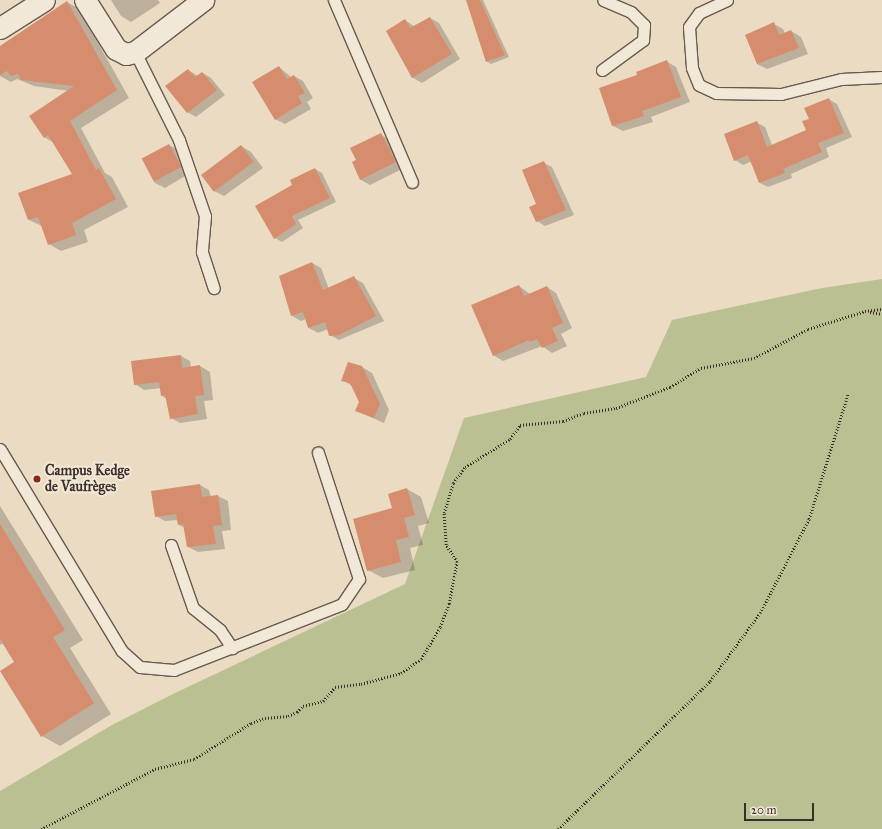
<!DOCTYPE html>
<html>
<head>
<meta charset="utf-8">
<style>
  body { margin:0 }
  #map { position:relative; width:882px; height:829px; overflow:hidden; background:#ebdbc2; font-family:"IM FELL Great Primer",serif }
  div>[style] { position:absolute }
  .green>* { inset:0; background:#bac092 }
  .shadow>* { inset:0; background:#0003 }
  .building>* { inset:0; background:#d68d6d; transform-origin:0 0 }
  .path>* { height:2.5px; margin-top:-1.25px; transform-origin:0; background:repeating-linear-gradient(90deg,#3c2f29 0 1px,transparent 0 3px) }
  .roads { filter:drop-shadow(1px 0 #685a4f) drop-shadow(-1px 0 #685a4f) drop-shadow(0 1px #685a4f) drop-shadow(0 -1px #685a4f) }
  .lane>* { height:11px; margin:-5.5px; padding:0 5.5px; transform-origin:5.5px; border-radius:5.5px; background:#f2e8d7 }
  .street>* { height:21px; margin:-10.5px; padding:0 10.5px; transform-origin:10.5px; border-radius:10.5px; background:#f2e8d7 }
  .dots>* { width:11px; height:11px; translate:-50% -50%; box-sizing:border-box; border:2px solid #f2e8d7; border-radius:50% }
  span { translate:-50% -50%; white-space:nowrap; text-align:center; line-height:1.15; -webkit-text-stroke:4px #f2e8d7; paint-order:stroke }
  .poi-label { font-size:14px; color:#3c2f29; font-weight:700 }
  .left { translate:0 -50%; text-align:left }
  .scale { position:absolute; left:744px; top:803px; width:70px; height:18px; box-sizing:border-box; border:2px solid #3c2f29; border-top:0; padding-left:5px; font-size:12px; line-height:14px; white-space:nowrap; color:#3c2f29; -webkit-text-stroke:3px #f2e8d7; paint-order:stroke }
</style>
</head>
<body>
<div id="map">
  <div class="green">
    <i style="clip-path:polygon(882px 279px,882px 829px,0 829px,0 791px,112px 725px,173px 694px,405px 584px,464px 418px,646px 377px,672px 320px,822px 288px)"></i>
  </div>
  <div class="shadow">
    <i style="clip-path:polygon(111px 0,158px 0,160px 3px,131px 22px,121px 16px)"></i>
    <i style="clip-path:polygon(467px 0,483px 0,509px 57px,491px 64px,486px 61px)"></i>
    <i style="clip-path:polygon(67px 2px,79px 9px,129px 98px,81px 128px,105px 173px,112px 177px,128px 207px,84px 230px,88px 242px,61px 251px,49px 244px,42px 226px,29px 220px,74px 175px,54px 143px,44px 137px,69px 91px,34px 86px,17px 79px,11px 82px,0 76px,0 47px)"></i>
    <i style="clip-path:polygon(430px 18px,439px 23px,460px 59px,422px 83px,413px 78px,405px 20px,415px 27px)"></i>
    <i style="clip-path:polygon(774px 24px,783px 29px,785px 34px,791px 31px,801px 37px,808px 54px,767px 69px,757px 64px)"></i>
    <i style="clip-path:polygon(666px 61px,676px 67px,690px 102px,651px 117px,653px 122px,623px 131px,613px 126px,600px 89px,639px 75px)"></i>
    <i style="clip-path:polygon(279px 67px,291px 77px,294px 76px,303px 81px,313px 98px,307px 102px,311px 109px,285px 124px,275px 119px)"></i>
    <i style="clip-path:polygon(188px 70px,198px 76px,203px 73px,211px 78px,225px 95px,196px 117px,187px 112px)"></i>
    <i style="clip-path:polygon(828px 99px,837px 104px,852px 137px,826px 148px,829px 157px,791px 174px,792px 178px,768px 187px,760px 183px,752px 161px,743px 165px,735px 160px,756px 122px,765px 127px,772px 145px,807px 131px,810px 120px)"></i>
    <i style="clip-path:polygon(381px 135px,390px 140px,404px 168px,370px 185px,361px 180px,353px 163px)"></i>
    <i style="clip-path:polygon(169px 145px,179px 150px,190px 173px,165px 188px,155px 183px,143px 160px)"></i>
    <i style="clip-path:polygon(241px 146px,251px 152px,263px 168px,224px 196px,214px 191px)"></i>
    <i style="clip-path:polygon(544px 163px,552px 167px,574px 215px,545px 226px,537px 221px,537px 204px)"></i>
    <i style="clip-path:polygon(315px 169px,322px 173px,336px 202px,298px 220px,303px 228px,282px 242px,275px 238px,293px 185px)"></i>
    <i style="clip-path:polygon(312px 263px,321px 268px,329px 289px,354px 278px,363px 283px,384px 321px,339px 340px,330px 335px,328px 329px,318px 333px,309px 328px,306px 319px,301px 321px,292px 316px)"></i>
    <i style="clip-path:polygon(519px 286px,530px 294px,547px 287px,556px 293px,572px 328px,561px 334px,567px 346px,552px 353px,542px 346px,503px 361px,493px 355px)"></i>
    <i style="clip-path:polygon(181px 356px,190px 361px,191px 368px,200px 366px,210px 372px,213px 400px,204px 401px,207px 419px,180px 423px,171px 418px,167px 399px,162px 396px,161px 388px,144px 390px,135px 384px)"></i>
    <i style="clip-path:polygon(362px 367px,372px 373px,389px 410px,384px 423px,357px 411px,360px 402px,352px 386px,343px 380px)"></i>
    <i style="clip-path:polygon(200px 485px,209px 490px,211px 497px,218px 496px,228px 501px,231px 530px,222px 531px,225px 549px,198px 552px,188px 547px,185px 528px,179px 525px,178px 520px,165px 521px,156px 516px)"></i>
    <i style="clip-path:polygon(407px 489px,421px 497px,429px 523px,418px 526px,423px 545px,410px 548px,415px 570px,383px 578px,368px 570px,393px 509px)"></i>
    <i style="clip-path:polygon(0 506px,83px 640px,70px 648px,111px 714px,60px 746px,42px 736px,15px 662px,4px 643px,0 645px)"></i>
  </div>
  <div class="building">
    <i style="clip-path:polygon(466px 0,480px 0,505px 55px,486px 62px)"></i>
    <i style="clip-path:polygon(67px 1px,117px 90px,70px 121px,96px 170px,99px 168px,116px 199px,72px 223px,76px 235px,48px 245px,38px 217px,28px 220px,18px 193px,72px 174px,48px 135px,44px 138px,29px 116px,74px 86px,21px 80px,18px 74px,11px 76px,7px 71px,0 75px,0 46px)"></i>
    <i style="clip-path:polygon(430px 17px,452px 54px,412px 78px,386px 31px,405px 19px,410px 28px)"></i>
    <i style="clip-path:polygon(774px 22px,779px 35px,791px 30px,799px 48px,757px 64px,745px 35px)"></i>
    <i style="clip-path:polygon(667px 60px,681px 97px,642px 111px,644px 116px,612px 126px,599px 88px,637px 75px,636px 72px)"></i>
    <i style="clip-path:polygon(279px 66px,287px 79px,294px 75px,305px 93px,298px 96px,302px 103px,275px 120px,252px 82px)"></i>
    <i style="clip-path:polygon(188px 69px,195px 77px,202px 72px,217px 90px,187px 113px,165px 86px)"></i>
    <i style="clip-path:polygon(829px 98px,844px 133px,818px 143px,822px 152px,783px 169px,785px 173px,759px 183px,748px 155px,734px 161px,724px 134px,757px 121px,767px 147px,806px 130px,802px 121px,809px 119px,804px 108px)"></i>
    <i style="clip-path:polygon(381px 133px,396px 162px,360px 180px,352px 162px,356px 160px,350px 148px)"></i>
    <i style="left:169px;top:144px;width:26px;height:31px;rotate:62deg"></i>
    <i style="left:241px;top:145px;width:21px;height:50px;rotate:53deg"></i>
    <i style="clip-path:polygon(544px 161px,566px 210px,536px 222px,529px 207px,536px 204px,522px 170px)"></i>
    <i style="clip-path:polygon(315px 168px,330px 198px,292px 216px,296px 224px,274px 239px,255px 206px,292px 185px,290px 180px)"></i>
    <i style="clip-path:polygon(312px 262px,323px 290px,354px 276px,376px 316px,339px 335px,329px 336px,325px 322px,308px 328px,303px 312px,291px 316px,279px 276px)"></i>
    <i style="clip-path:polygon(519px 285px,524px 296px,547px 286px,563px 323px,552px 328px,558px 341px,542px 348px,537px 339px,530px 342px,529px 340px,493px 356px,471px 305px)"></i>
    <i style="clip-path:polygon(181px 355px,182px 368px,200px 365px,204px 395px,195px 396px,198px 414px,170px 419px,165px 395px,161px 396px,159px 382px,134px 385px,131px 361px)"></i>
    <i style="clip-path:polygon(348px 362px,362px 366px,380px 404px,374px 418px,355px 411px,359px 402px,350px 383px,341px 381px)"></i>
    <i style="clip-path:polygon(200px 484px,202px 497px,218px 495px,222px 525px,213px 526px,216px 544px,187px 547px,183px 524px,178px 525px,176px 514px,155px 517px,151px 491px)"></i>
    <i style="clip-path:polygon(407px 488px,415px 515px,404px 518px,409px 537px,396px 540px,401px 562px,367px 571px,353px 519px,392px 508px,388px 494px)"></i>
    <i style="clip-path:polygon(0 524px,65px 630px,53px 637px,94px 703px,41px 737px,0 671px,14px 662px,0 639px)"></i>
  </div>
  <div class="path">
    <i style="left:870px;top:312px;width:12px;rotate:9deg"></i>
    <i style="left:41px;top:829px;width:129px;rotate:-27.8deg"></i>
    <i style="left:155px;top:769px;width:40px;rotate:-14.4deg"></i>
    <i style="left:194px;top:759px;width:67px;rotate:-32.3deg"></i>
    <i style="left:251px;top:723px;width:15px;rotate:-20deg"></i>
    <i style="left:265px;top:718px;width:23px;rotate:-5deg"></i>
    <i style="left:288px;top:716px;width:10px;rotate:-24deg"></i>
    <i style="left:297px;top:712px;width:8px;rotate:-45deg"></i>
    <i style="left:303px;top:706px;width:21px;rotate:-14deg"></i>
    <i style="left:323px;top:701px;width:18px;rotate:-49deg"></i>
    <i style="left:335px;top:687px;width:26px;rotate:-7deg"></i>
    <i style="left:361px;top:684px;width:41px;rotate:-15.4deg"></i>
    <i style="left:401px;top:673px;width:24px;rotate:-35deg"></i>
    <i style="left:421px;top:659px;width:37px;rotate:-59deg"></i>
    <i style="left:440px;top:627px;width:25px;rotate:-69deg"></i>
    <i style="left:449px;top:604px;width:27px;rotate:-80deg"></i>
    <i style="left:454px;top:577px;width:15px;rotate:-79deg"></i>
    <i style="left:457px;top:562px;width:20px;rotate:-123deg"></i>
    <i style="left:446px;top:545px;width:32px;rotate:-94deg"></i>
    <i style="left:444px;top:513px;width:31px;rotate:-73deg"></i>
    <i style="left:453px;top:483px;width:20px;rotate:-53deg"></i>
    <i style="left:465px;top:467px;width:53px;rotate:-31.9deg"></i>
    <i style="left:510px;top:439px;width:17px;rotate:-54deg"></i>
    <i style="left:520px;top:425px;width:43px;rotate:-5.3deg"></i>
    <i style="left:563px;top:421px;width:22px;rotate:-21deg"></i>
    <i style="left:584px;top:413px;width:32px;rotate:-9deg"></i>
    <i style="left:616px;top:408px;width:58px;rotate:-21.3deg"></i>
    <i style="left:670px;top:387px;width:36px;rotate:-32deg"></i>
    <i style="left:701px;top:368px;width:54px;rotate:-10.7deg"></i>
    <i style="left:754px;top:358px;width:61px;rotate:-28.2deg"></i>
    <i style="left:808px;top:329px;width:60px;rotate:-17.5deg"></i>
    <i style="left:865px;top:311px;width:17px;rotate:-7deg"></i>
    <i style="left:558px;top:829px;width:212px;rotate:-44.2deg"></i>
    <i style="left:710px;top:681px;width:84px;rotate:-53.7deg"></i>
    <i style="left:760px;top:613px;width:106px;rotate:-62.5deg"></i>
    <i style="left:809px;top:519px;width:131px;rotate:-72.7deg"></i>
  </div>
  <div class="roads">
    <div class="lane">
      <i style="left:334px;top:0;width:198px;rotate:66.8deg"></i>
      <i style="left:727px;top:0;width:31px;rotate:155deg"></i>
      <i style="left:699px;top:13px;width:17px;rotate:126deg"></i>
      <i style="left:689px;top:27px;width:41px;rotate:85.8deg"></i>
      <i style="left:692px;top:68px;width:18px;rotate:68deg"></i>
      <i style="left:699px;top:85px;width:19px;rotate:25deg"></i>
      <i style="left:716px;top:93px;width:65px;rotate:0.9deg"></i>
      <i style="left:781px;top:94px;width:62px;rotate:-14deg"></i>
      <i style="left:841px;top:79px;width:41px;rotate:-2.8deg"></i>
      <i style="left:135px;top:52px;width:98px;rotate:63.4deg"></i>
      <i style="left:179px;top:140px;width:80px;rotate:71.1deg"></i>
      <i style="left:205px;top:216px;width:36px;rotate:95deg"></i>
      <i style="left:202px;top:252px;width:38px;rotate:72deg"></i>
      <i style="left:602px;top:70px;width:51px;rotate:-36.2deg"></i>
      <i style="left:643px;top:40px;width:15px;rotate:-86deg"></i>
      <i style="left:644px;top:25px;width:18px;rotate:-135deg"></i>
      <i style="left:631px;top:12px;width:30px;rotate:-157deg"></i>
      <i style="left:0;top:449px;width:236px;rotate:58.9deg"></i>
      <i style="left:122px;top:651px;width:24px;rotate:42deg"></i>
      <i style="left:140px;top:667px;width:34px;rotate:5deg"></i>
      <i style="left:174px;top:670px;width:180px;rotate:-21.4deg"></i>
      <i style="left:342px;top:604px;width:30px;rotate:-56deg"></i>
      <i style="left:359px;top:579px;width:133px;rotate:-108deg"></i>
      <i style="left:171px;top:545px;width:67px;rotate:70.8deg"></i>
      <i style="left:193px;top:608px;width:35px;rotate:39deg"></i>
      <i style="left:220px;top:630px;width:22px;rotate:56deg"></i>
    </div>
    <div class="street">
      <i style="left:85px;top:0;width:58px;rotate:57.7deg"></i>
      <i style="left:116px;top:49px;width:11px;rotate:27deg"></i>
      <i style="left:126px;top:54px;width:9px;rotate:-13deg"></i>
      <i style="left:135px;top:52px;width:86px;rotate:-37.4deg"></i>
      <i style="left:0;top:28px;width:52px;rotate:-32.5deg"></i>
    </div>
  </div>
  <div class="dots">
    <i style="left:37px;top:479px;background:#8f2418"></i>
  </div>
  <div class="poi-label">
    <span class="left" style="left:45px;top:479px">Campus Kedge<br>de Vaufrèges</span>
  </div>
  <div class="scale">20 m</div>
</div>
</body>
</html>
